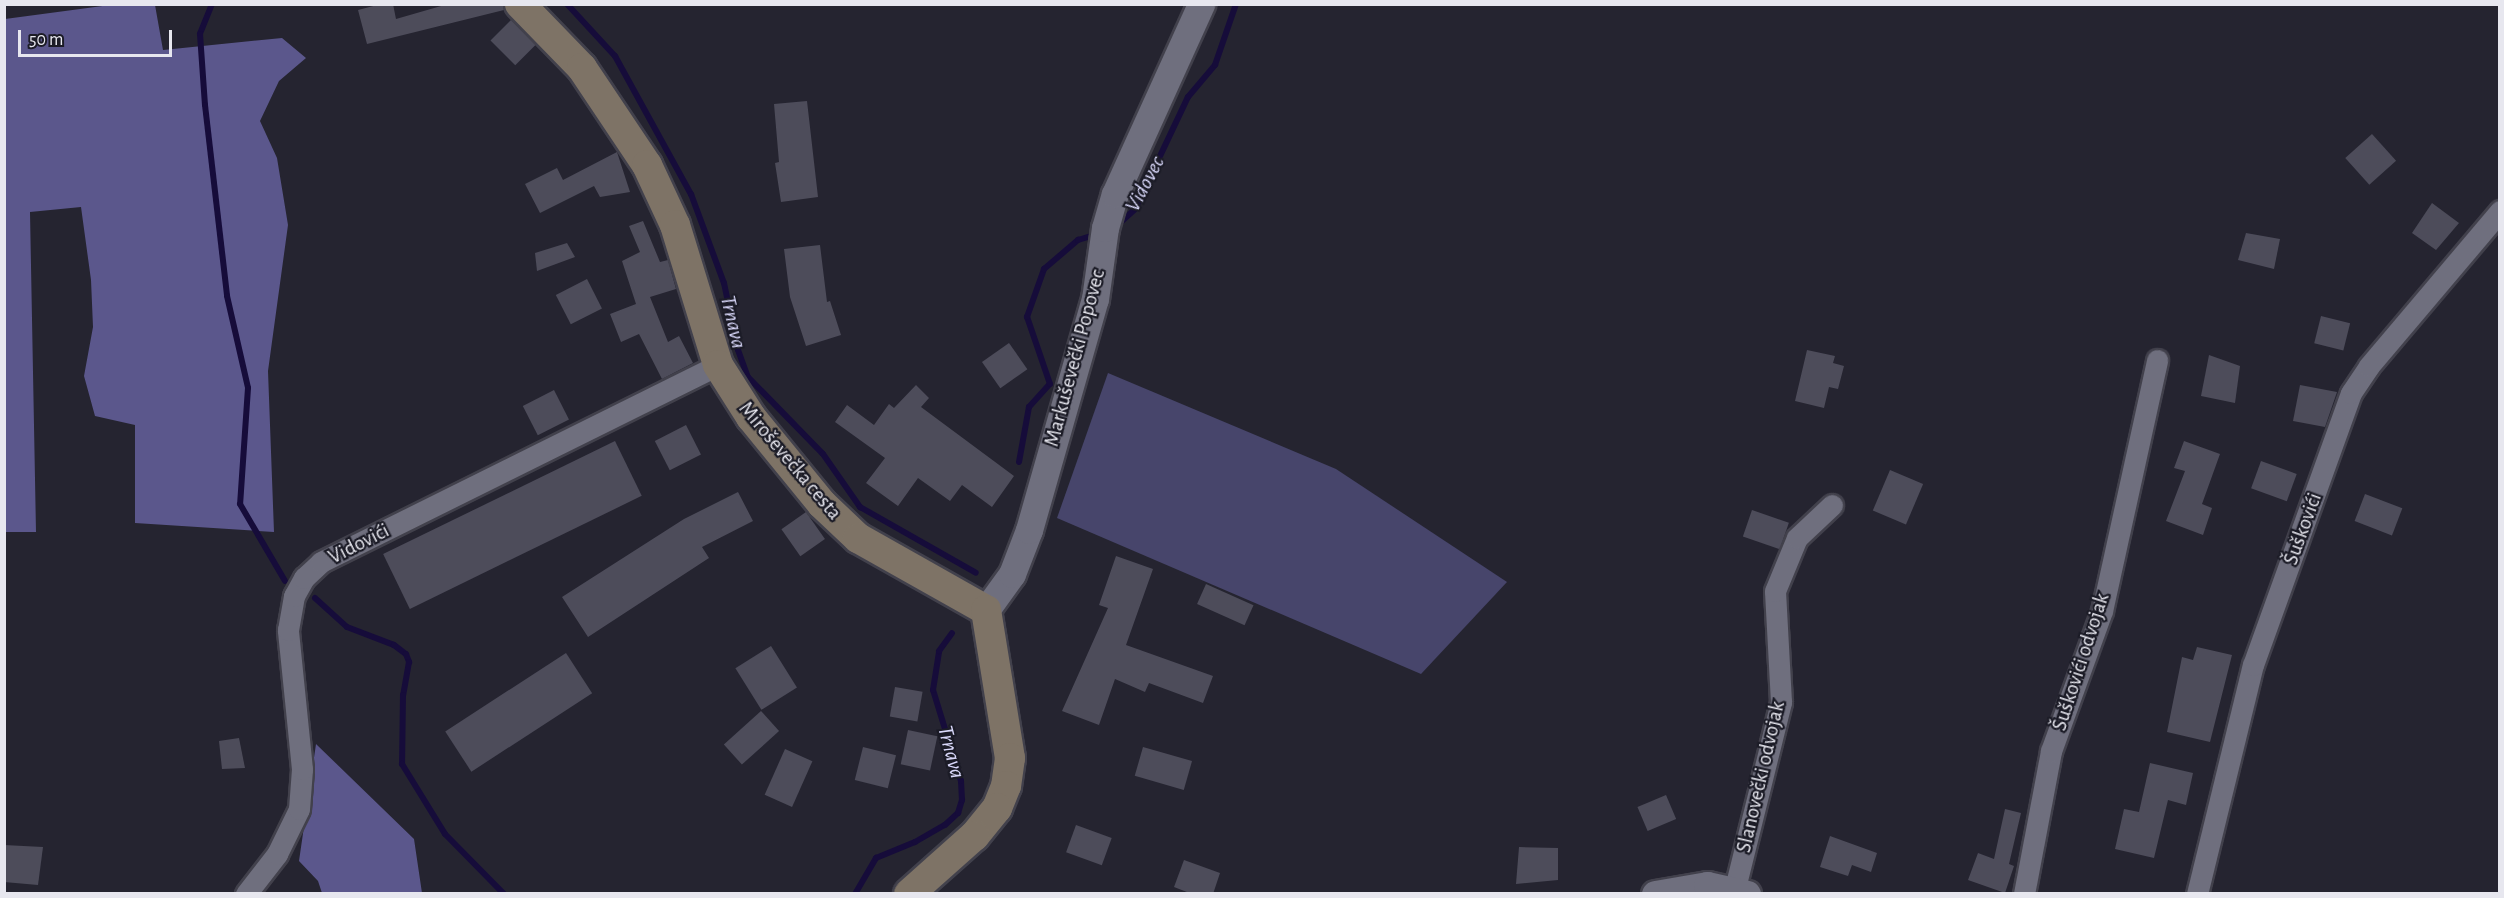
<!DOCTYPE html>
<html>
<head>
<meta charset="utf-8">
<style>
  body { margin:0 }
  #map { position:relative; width:2504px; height:898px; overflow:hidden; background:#252430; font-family:"Alegreya Sans",sans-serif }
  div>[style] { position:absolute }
  .green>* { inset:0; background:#47456b }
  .forest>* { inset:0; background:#5b578c }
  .stream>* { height:6px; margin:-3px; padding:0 3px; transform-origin:3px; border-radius:3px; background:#160c3a }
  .building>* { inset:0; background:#4d4c5a; transform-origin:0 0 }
  .roads { filter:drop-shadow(2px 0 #42414c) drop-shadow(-2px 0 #42414c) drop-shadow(0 2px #42414c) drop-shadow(0 -2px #42414c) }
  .minor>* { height:21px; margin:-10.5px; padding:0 10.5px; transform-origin:10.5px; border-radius:10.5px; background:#6f6f7e }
  .tertiary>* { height:27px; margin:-13.5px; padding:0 13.5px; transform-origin:13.5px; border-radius:13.5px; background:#6f6f7e }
  .secondary>* { height:30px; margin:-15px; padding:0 15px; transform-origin:15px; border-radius:15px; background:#7e7366 }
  span { translate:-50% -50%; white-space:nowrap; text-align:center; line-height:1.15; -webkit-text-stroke:4.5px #1b1b26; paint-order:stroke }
  .street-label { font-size:21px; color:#e7e7ef }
  .water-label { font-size:22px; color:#d9d8fa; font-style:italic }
  .frame { position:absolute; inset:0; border:6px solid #e7e7ef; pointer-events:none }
  .scale { position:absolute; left:18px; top:30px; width:154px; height:27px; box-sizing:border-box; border:3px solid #e7e7ef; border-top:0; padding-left:8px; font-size:18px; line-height:21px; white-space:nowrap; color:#e7e7ef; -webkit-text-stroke:4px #1b1b26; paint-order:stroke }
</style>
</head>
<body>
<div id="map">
  <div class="green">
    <i style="clip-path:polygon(1108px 373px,1336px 469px,1507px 582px,1421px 674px,1057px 518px)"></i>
  </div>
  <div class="forest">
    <i style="clip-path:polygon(110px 5px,155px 5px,163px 50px,282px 38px,306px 58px,279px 81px,260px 121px,277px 158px,288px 225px,268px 371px,274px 532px,135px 523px,135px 425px,95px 416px,84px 376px,93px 327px,91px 280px,81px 207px,30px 212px,36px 532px,5px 532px,5px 19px)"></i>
    <i style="clip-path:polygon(316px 744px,414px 839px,422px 893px,322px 893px,318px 881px,299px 861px)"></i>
  </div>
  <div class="stream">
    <i style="left:212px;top:4px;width:32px;rotate:112deg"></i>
    <i style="left:200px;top:34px;width:71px;rotate:86deg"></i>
    <i style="left:205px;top:105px;width:192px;rotate:83.4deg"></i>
    <i style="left:227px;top:296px;width:94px;rotate:77.1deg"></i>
    <i style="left:248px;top:388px;width:116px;rotate:93.9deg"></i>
    <i style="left:240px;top:504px;width:89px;rotate:59.7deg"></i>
    <i style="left:567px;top:4px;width:71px;rotate:47.3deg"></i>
    <i style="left:615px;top:56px;width:158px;rotate:61.2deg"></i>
    <i style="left:691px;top:194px;width:95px;rotate:69.7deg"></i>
    <i style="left:724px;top:283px;width:68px;rotate:78.2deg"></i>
    <i style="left:738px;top:350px;width:29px;rotate:70deg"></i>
    <i style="left:748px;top:377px;width:107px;rotate:45.8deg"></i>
    <i style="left:823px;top:454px;width:65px;rotate:55.1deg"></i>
    <i style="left:860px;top:507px;width:133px;rotate:29.6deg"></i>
    <i style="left:1113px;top:229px;width:30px;rotate:-42deg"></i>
    <i style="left:1135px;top:209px;width:124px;rotate:-64.7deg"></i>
    <i style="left:1188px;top:97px;width:42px;rotate:-49.8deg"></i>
    <i style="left:1215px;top:65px;width:65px;rotate:-71deg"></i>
    <i style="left:1019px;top:462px;width:56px;rotate:-79.7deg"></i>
    <i style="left:1029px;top:407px;width:31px;rotate:-48deg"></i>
    <i style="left:1050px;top:384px;width:71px;rotate:-108.9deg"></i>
    <i style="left:1027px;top:317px;width:51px;rotate:-70.5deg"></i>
    <i style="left:1044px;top:269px;width:45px;rotate:-40.5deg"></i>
    <i style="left:1078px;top:240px;width:21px;rotate:-17deg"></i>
    <i style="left:315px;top:598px;width:43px;rotate:42.2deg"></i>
    <i style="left:347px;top:627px;width:50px;rotate:21deg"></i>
    <i style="left:394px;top:645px;width:15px;rotate:37deg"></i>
    <i style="left:406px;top:654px;width:9px;rotate:69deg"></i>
    <i style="left:409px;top:662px;width:34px;rotate:100deg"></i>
    <i style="left:403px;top:695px;width:69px;rotate:90.8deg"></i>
    <i style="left:402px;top:764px;width:82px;rotate:58.4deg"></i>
    <i style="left:445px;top:834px;width:84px;rotate:45.5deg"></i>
    <i style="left:855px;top:894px;width:42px;rotate:-59.7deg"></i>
    <i style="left:876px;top:858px;width:42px;rotate:-22.3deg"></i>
    <i style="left:915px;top:842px;width:34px;rotate:-30deg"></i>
    <i style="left:945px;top:825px;width:18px;rotate:-43deg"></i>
    <i style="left:958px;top:813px;width:14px;rotate:-73deg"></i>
    <i style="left:962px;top:800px;width:19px;rotate:-93deg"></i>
    <i style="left:961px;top:781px;width:95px;rotate:-107.1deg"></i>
    <i style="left:933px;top:690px;width:39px;rotate:-81deg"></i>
    <i style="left:939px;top:651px;width:22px;rotate:-54deg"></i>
  </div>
  <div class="building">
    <i style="clip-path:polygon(381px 4px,393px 4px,396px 19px,448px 4px,503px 4px,504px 10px,367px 44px,358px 10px)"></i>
    <i style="left:511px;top:20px;width:35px;height:29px;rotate:45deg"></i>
    <i style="clip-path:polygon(807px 101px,818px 197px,781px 202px,775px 163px,779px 162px,774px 104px)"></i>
    <i style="left:2372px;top:134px;width:36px;height:36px;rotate:48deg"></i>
    <i style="clip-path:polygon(617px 152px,630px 192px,600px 197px,594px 186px,540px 213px,525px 184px,557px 168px,563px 180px)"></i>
    <i style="clip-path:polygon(2432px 203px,2459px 223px,2436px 250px,2412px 233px)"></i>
    <i style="clip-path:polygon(643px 221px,660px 262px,668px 260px,676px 289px,650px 297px,668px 342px,679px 336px,693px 363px,662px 379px,639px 334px,621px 342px,610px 314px,636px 304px,622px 261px,640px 252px,629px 226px)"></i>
    <i style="clip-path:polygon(2246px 233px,2280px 239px,2274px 269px,2238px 260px)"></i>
    <i style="clip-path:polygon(567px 243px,575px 257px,537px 271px,535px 253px)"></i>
    <i style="clip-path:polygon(820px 245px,827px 302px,830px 301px,841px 335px,806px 346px,790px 297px,784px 249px)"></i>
    <i style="left:587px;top:279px;width:33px;height:35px;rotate:63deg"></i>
    <i style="left:2321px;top:316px;width:30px;height:28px;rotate:14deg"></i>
    <i style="left:1009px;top:343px;width:32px;height:33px;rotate:55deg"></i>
    <i style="clip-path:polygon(1807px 350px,1835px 356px,1833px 363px,1844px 366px,1838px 389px,1829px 387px,1824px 408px,1795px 401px)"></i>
    <i style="clip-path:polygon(2209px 355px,2240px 366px,2235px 403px,2201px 396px)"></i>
    <i style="clip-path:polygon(916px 385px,929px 398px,921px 407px,1014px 476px,992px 507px,962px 485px,950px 501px,918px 478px,898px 506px,866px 483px,885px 458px,835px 422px,847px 405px,874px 425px,889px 404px,894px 408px)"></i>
    <i style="clip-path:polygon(2300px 385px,2337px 392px,2325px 427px,2293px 421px)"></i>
    <i style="left:554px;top:390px;width:33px;height:35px;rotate:63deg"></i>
    <i style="left:686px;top:425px;width:33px;height:35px;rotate:63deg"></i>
    <i style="left:615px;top:441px;width:61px;height:258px;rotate:64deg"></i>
    <i style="clip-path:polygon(2184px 441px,2220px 454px,2202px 504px,2212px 508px,2203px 535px,2166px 521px,2185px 471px,2174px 468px)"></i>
    <i style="left:2261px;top:461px;width:38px;height:29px;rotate:20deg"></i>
    <i style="left:1890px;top:470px;width:36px;height:44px;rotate:23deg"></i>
    <i style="clip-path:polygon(738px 492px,753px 521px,702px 547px,709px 558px,588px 637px,562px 597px,684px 519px)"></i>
    <i style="left:2365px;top:494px;width:40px;height:29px;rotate:21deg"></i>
    <i style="left:1752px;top:510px;width:39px;height:28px;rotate:19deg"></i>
    <i style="left:806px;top:512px;width:33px;height:30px;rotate:55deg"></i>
    <i style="clip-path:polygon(1116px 556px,1153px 569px,1126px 645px,1213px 676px,1203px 703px,1149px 683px,1145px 692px,1115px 679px,1099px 725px,1062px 711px,1108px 608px,1099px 605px)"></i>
    <i style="left:1206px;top:584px;width:52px;height:22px;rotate:24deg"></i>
    <i style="left:771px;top:646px;width:49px;height:42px;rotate:58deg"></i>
    <i style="clip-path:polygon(2197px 647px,2232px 655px,2210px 742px,2167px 732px,2182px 657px,2193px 660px)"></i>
    <i style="left:566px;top:653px;width:48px;height:144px;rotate:57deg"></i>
    <i style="left:895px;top:687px;width:28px;height:30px;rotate:10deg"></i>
    <i style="left:761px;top:711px;width:27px;height:50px;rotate:48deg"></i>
    <i style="left:908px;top:730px;width:30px;height:35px;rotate:12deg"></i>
    <i style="clip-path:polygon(239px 738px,245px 768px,222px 769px,219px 741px)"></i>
    <i style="left:863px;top:747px;width:34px;height:34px;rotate:14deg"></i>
    <i style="left:1143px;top:747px;width:51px;height:30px;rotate:16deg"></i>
    <i style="left:785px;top:749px;width:30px;height:50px;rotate:24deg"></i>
    <i style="clip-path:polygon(2150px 763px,2193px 773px,2186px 805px,2168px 800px,2154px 858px,2115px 849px,2124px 809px,2139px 812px)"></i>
    <i style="left:1666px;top:795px;width:26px;height:31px;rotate:67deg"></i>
    <i style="clip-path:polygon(2005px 809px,2021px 813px,2009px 864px,2014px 866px,2005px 893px,1968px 880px,1978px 853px,1994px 859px)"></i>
    <i style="left:1076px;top:825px;width:38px;height:29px;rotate:20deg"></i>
    <i style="clip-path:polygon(1830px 836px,1877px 853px,1871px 872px,1852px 865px,1848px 876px,1820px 867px)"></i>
    <i style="clip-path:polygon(4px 845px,43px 847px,38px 885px,4px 882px)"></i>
    <i style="clip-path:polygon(1519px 847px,1558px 848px,1558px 880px,1516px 884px)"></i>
    <i style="clip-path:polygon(1184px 860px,1220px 873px,1213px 894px,1192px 894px,1174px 887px)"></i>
  </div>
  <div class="roads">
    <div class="minor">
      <i style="left:1735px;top:888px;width:192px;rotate:-76.1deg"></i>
      <i style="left:1781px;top:702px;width:111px;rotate:-93.1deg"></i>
      <i style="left:1775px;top:591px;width:57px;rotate:-67.5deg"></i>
      <i style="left:1797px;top:538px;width:48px;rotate:-43.3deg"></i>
      <i style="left:246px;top:894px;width:51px;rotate:-52.2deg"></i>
      <i style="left:277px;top:854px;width:50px;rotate:-63.9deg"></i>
      <i style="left:299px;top:809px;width:40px;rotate:-85.7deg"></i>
      <i style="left:302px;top:769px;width:140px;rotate:-95.8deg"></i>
      <i style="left:288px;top:630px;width:35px;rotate:-80deg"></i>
      <i style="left:294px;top:596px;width:21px;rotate:-61deg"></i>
      <i style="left:304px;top:578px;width:23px;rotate:-43deg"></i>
      <i style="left:321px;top:562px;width:443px;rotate:-26.4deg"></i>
      <i style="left:2024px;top:894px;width:146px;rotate:-79.3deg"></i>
      <i style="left:2051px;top:751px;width:149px;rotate:-70deg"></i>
      <i style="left:2102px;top:611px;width:257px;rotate:-77.6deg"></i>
      <i style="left:2197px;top:894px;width:236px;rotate:-76.3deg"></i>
      <i style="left:2253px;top:665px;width:289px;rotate:-70.2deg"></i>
      <i style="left:2351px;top:393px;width:32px;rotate:-56deg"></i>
      <i style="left:2369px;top:366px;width:203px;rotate:-49.8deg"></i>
    </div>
    <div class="tertiary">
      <i style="left:986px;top:610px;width:44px;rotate:-54.2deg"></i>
      <i style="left:1012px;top:574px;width:47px;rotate:-68.9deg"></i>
      <i style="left:1029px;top:530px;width:240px;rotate:-74.1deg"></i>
      <i style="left:1095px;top:299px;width:72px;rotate:-82deg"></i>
      <i style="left:1105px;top:228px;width:35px;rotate:-74deg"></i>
      <i style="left:1115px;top:194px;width:209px;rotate:-65.6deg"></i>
      <i style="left:1655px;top:894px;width:53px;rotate:-9.8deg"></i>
      <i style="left:1707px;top:885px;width:41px;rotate:12.7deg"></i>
    </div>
    <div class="secondary">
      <i style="left:520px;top:4px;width:89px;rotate:45.9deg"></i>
      <i style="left:582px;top:68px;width:117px;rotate:56.2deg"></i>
      <i style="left:647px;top:165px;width:66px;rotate:65deg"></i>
      <i style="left:675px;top:225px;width:146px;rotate:72.9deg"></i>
      <i style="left:718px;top:365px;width:62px;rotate:57.6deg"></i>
      <i style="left:751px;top:417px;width:112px;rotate:50.8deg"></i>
      <i style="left:822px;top:504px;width:50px;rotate:43.4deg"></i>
      <i style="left:858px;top:538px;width:147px;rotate:29.4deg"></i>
      <i style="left:986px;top:610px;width:150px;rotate:80.8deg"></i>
      <i style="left:1010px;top:758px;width:28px;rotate:98deg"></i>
      <i style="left:1006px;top:786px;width:24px;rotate:112deg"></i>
      <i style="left:997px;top:808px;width:36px;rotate:129deg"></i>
      <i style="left:974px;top:836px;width:87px;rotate:138.3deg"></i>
    </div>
  </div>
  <div class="street-label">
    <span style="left:1075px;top:358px;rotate:-75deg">Markuševečki Popovec</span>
    <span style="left:790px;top:461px;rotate:50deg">Miroševečka cesta</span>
    <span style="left:2303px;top:529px;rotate:-70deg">Šuškovići</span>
    <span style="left:359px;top:544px;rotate:-27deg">Vidovići</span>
    <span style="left:2081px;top:662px;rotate:-72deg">Šuškovići odvojak</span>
    <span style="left:1761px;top:777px;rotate:-77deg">Slanovečki odvojak</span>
  </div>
  <div class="water-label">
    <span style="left:1145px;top:184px;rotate:-62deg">Vidovec</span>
    <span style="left:733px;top:322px;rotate:77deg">Trnava</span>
    <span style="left:951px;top:752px;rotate:75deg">Trnava</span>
  </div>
  <div class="frame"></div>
  <div class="scale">50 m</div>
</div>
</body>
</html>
